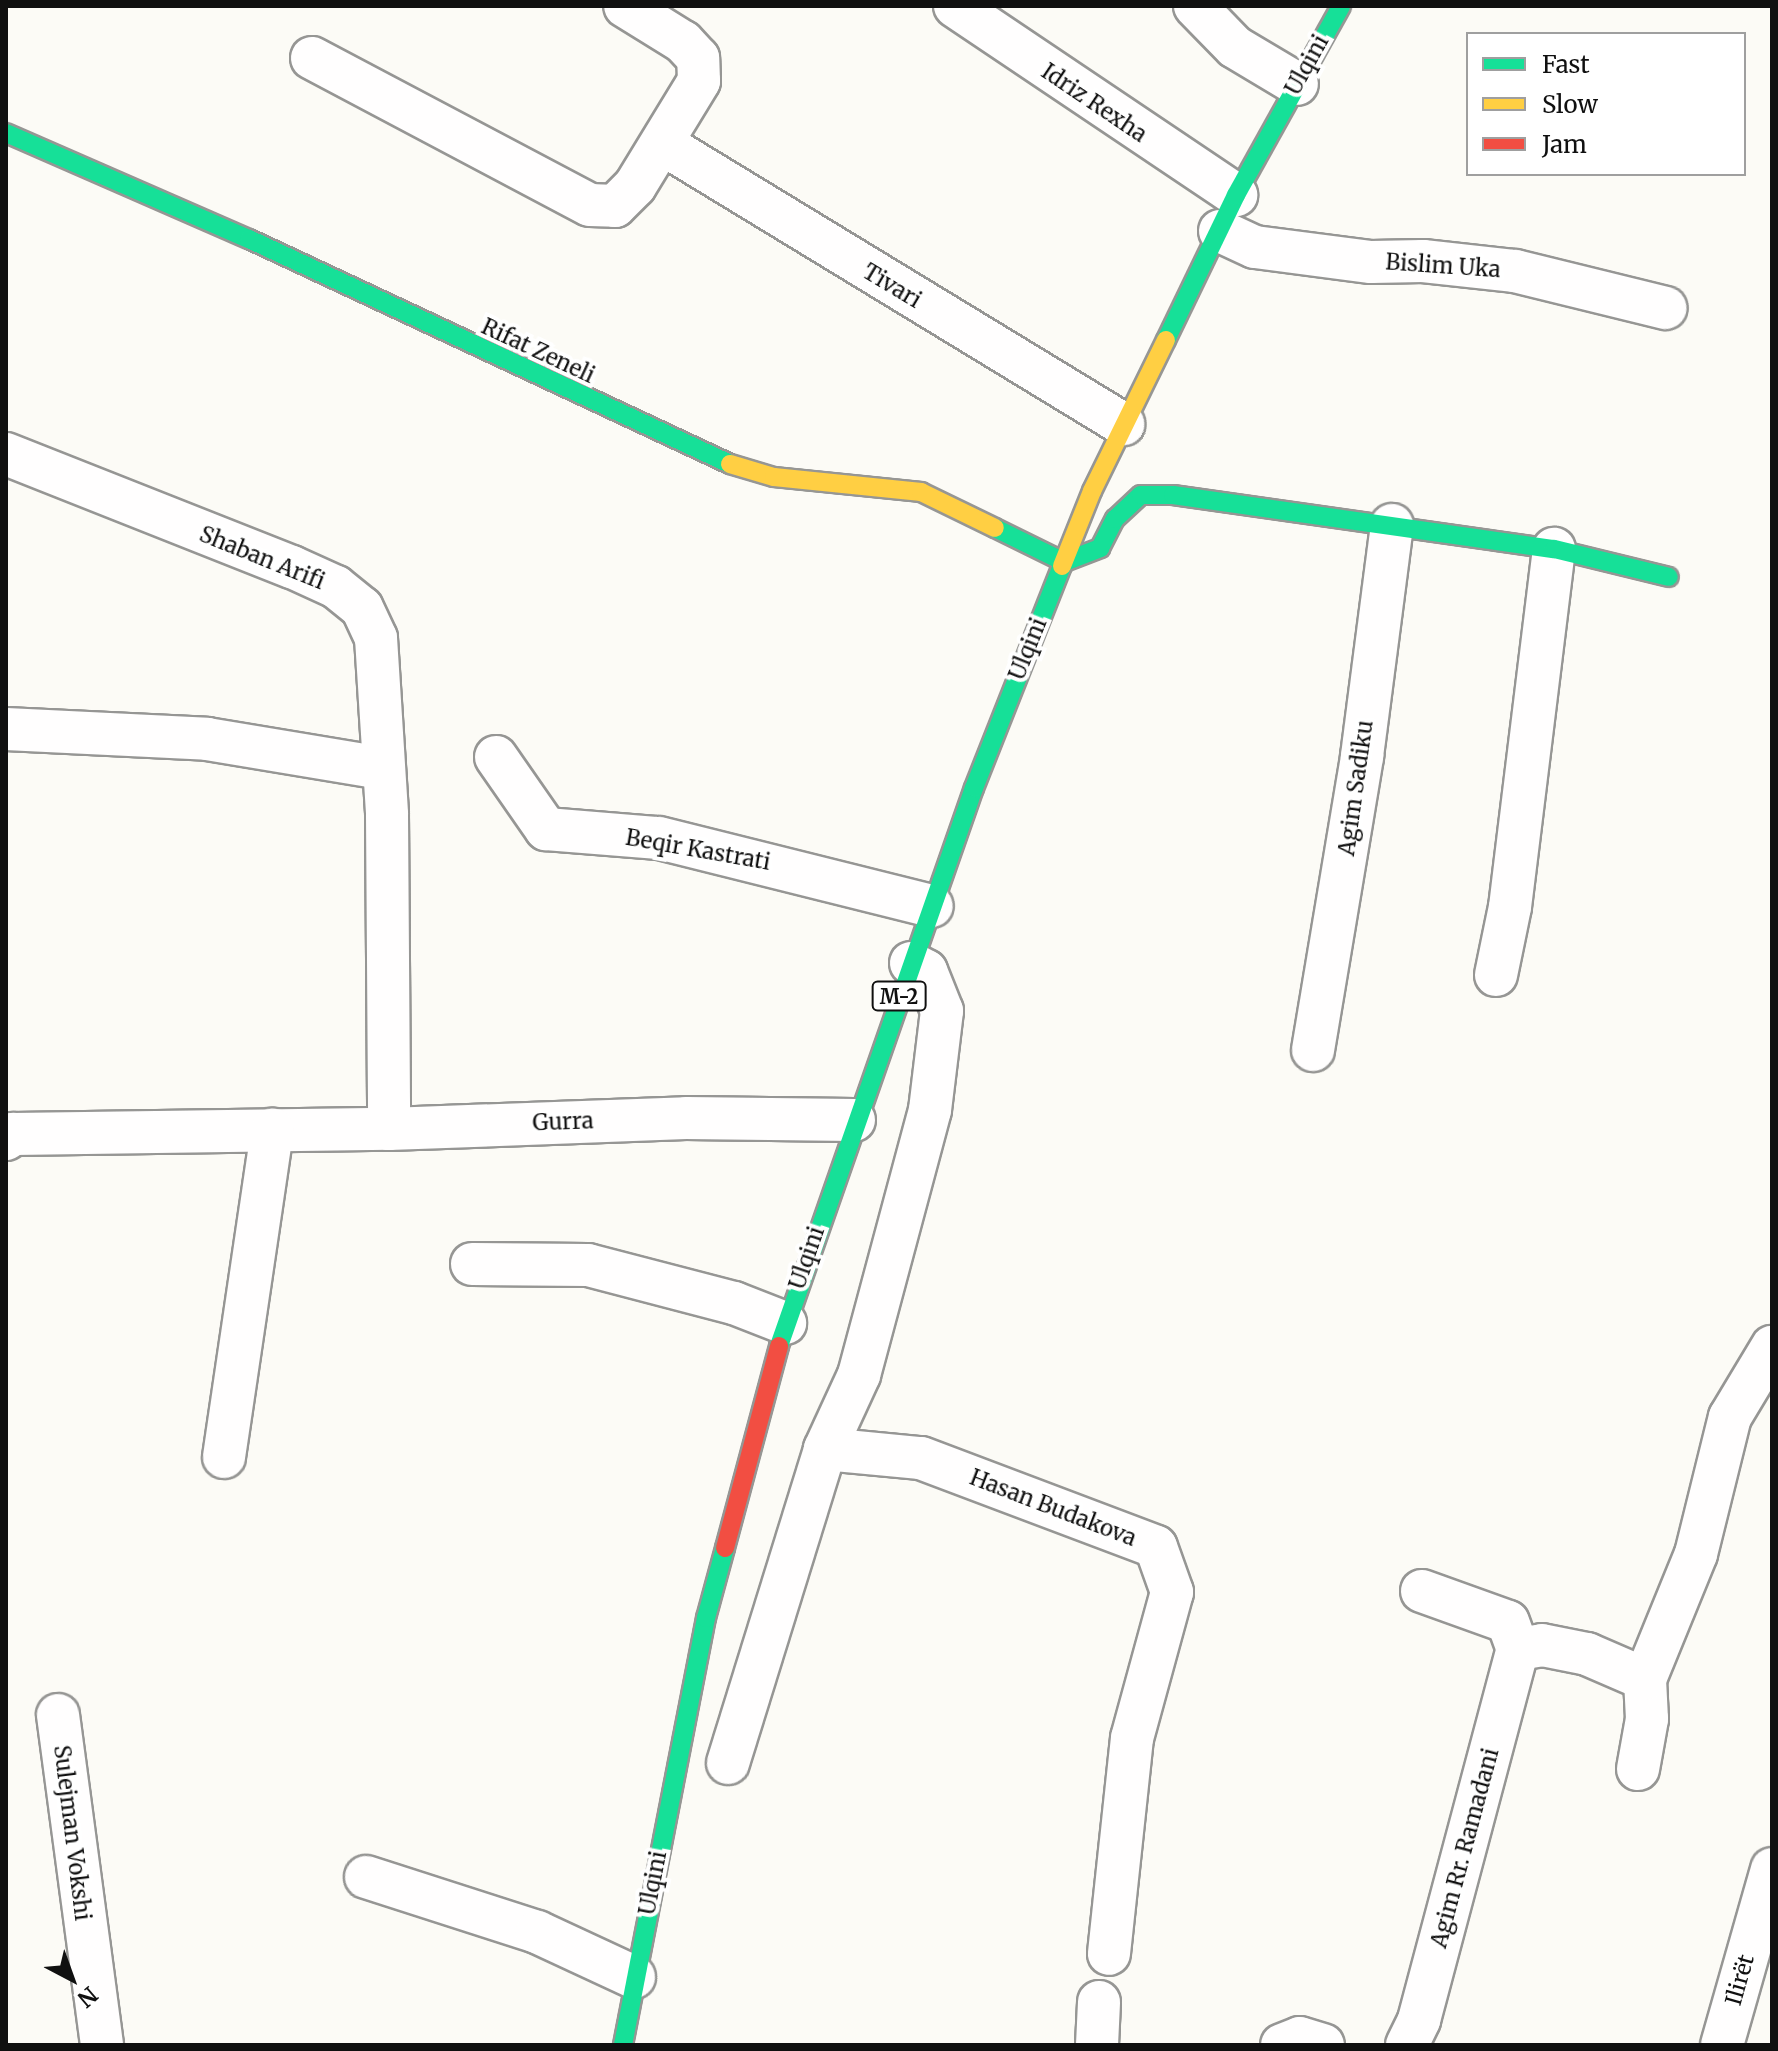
<!DOCTYPE html>
<html>
<head>
<meta charset="utf-8">
<style>
  body { margin:0 }
  #map { position:relative; width:1778px; height:2051px; overflow:hidden; background:#fcfbf6; font-family:Merriweather,serif }
  div>[style] { position:absolute }
  .roads { filter:drop-shadow(2px 0 #969694) drop-shadow(-2px 0 #969694) drop-shadow(0 2px #969694) drop-shadow(0 -2px #969694) }
  .street>* { height:42px; margin:-21px; padding:0 21px; transform-origin:21px; border-radius:21px; background:#fffefe }
  .fast>* { height:18px; margin:-9px; padding:0 9px; transform-origin:9px; border-radius:9px; background:#16e098 }
  .slow>* { height:18px; margin:-9px; padding:0 9px; transform-origin:9px; border-radius:9px; background:#ffcf43 }
  .jam>* { height:18px; margin:-9px; padding:0 9px; transform-origin:9px; border-radius:9px; background:#f24e42 }
  span { translate:-50% -50%; white-space:nowrap; text-align:center; line-height:1.15; -webkit-text-stroke:8px #fff; paint-order:stroke }
  .shield-label span { padding:2px 6px; background:#fff; border:2px solid; border-radius:6px; -webkit-text-stroke-width:0 }
  .shield-label { font-size:20px; color:#101010; font-weight:700 }
  .street-label { font-size:22px; color:#101010 }
  .frame { position:absolute; inset:0; border:8px solid #101010; pointer-events:none }
  .legend { position:absolute; left:1466px; top:32px; width:280px; height:144px; box-sizing:border-box; background:#fff; border:2px solid #9f9f9f; margin:0; padding:10px 14px; list-style:none; font-size:24px; color:#101010 }
  .legend li { display:flex; align-items:center; gap:16px; height:40px }
  .legend b { width:40px; border:2px solid #9f9f9f }
  .north { position:absolute; left:32px; top:1939px; width:80px; height:80px; -webkit-text-stroke:6px #fff; paint-order:stroke; rotate:139deg; font-size:22px; font-weight:700; line-height:32px; text-align:center; color:#101010 }
  .north::after { content:''; display:block; margin:auto; width:28px; height:36px; background:#101010; clip-path:polygon(50% 0,100% 100%,50% 72%,0 100%) }
</style>
</head>
<body>
<div id="map">
  <div class="roads">
    <div class="street">
      <i style="left:955px;top:6px;width:339px;rotate:33.9deg"></i>
      <i style="left:1195px;top:6px;width:57px;rotate:45.7deg"></i>
      <i style="left:1235px;top:47px;width:72px;rotate:30.8deg"></i>
      <i style="left:312px;top:58px;width:314px;rotate:27.9deg"></i>
      <i style="left:590px;top:205px;width:25px;rotate:2deg"></i>
      <i style="left:615px;top:206px;width:28px;rotate:-45deg"></i>
      <i style="left:635px;top:186px;width:123px;rotate:-58.6deg"></i>
      <i style="left:699px;top:81px;width:23px;rotate:-92deg"></i>
      <i style="left:698px;top:58px;width:22px;rotate:-133deg"></i>
      <i style="left:683px;top:42px;width:68px;rotate:-148.2deg"></i>
      <i style="left:663px;top:144px;width:539px;rotate:31.33deg"></i>
      <i style="left:1220px;top:231px;width:38px;rotate:25deg"></i>
      <i style="left:1255px;top:247px;width:117px;rotate:7.4deg"></i>
      <i style="left:1371px;top:262px;width:52px;rotate:-1.1deg"></i>
      <i style="left:1423px;top:261px;width:93px;rotate:6.2deg"></i>
      <i style="left:1515px;top:271px;width:155px;rotate:13.8deg"></i>
      <i style="left:6px;top:454px;width:308px;rotate:21.6deg"></i>
      <i style="left:292px;top:567px;width:48px;rotate:24.4deg"></i>
      <i style="left:336px;top:587px;width:33px;rotate:39deg"></i>
      <i style="left:362px;top:608px;width:33px;rotate:65deg"></i>
      <i style="left:376px;top:638px;width:177px;rotate:86.4deg"></i>
      <i style="left:387px;top:815px;width:314px;rotate:89.6deg"></i>
      <i style="left:6px;top:729px;width:201px;rotate:2.8deg"></i>
      <i style="left:207px;top:739px;width:177px;rotate:9.4deg"></i>
      <i style="left:496px;top:757px;width:88px;rotate:55.2deg"></i>
      <i style="left:546px;top:829px;width:113px;rotate:4.6deg"></i>
      <i style="left:659px;top:838px;width:281px;rotate:14deg"></i>
      <i style="left:1496px;top:975px;width:69px;rotate:-78.4deg"></i>
      <i style="left:1510px;top:907px;width:361px;rotate:-83deg"></i>
      <i style="left:1313px;top:1050px;width:298px;rotate:-80.5deg"></i>
      <i style="left:1362px;top:756px;width:233px;rotate:-82.6deg"></i>
      <i style="left:6px;top:1139px;width:9px;rotate:-36deg"></i>
      <i style="left:13px;top:1134px;width:376px;rotate:-0.8deg"></i>
      <i style="left:389px;top:1129px;width:297px;rotate:-2.1deg"></i>
      <i style="left:686px;top:1118px;width:168px;rotate:0.7deg"></i>
      <i style="left:472px;top:1264px;width:116px;rotate:0.5deg"></i>
      <i style="left:588px;top:1265px;width:151px;rotate:14.6deg"></i>
      <i style="left:734px;top:1303px;width:55px;rotate:21.4deg"></i>
      <i style="left:825px;top:1449px;width:81px;rotate:-65.3deg"></i>
      <i style="left:859px;top:1375px;width:274px;rotate:-75deg"></i>
      <i style="left:930px;top:1110px;width:100px;rotate:-83.1deg"></i>
      <i style="left:942px;top:1011px;width:43px;rotate:-111.8deg"></i>
      <i style="left:926px;top:971px;width:17px;rotate:-152deg"></i>
      <i style="left:224px;top:1457px;width:331px;rotate:-81.6deg"></i>
      <i style="left:1422px;top:1591px;width:91px;rotate:19.8deg"></i>
      <i style="left:1508px;top:1622px;width:29px;rotate:70deg"></i>
      <i style="left:58px;top:1715px;width:333px;rotate:82.4deg"></i>
      <i style="left:728px;top:1763px;width:329px;rotate:-72.8deg"></i>
      <i style="left:825px;top:1449px;width:96px;rotate:5.4deg"></i>
      <i style="left:921px;top:1458px;width:251px;rotate:20.7deg"></i>
      <i style="left:1156px;top:1547px;width:48px;rotate:70.4deg"></i>
      <i style="left:1172px;top:1592px;width:151px;rotate:105.3deg"></i>
      <i style="left:1132px;top:1738px;width:217px;rotate:96.1deg"></i>
      <i style="left:1638px;top:1769px;width:51px;rotate:-79.8deg"></i>
      <i style="left:1647px;top:1719px;width:40px;rotate:-92.9deg"></i>
      <i style="left:366px;top:1877px;width:180px;rotate:17.8deg"></i>
      <i style="left:537px;top:1932px;width:107px;rotate:24.9deg"></i>
      <i style="left:1097px;top:2045px;width:43px;rotate:-87.3deg"></i>
      <i style="left:1282px;top:2045px;width:19px;rotate:-21deg"></i>
      <i style="left:1300px;top:2038px;width:24px;rotate:17deg"></i>
      <i style="left:1407px;top:2045px;width:28px;rotate:-64deg"></i>
      <i style="left:1419px;top:2020px;width:384px;rotate:-75.1deg"></i>
      <i style="left:1518px;top:1649px;width:24px;rotate:-9deg"></i>
      <i style="left:1542px;top:1645px;width:46px;rotate:11.3deg"></i>
      <i style="left:1587px;top:1654px;width:63px;rotate:23.3deg"></i>
      <i style="left:1645px;top:1679px;width:135px;rotate:-67.8deg"></i>
      <i style="left:1696px;top:1554px;width:141px;rotate:-76.1deg"></i>
      <i style="left:1730px;top:1417px;width:82px;rotate:-59deg"></i>
      <i style="left:1722px;top:2045px;width:183px;rotate:-74.1deg"></i>
    </div>
    <div class="fast">
      <i style="left:6px;top:133px;width:265px;rotate:23.6deg"></i>
      <i style="left:249px;top:239px;width:531px;rotate:25.07deg"></i>
      <i style="left:1166px;top:340px;width:161px;rotate:-64.2deg"></i>
      <i style="left:1236px;top:195px;width:216px;rotate:-60.9deg"></i>
      <i style="left:995px;top:528px;width:77px;rotate:26.2deg"></i>
      <i style="left:1064px;top:562px;width:39px;rotate:-21deg"></i>
      <i style="left:1100px;top:548px;width:33px;rotate:-63deg"></i>
      <i style="left:1115px;top:519px;width:35px;rotate:-43deg"></i>
      <i style="left:1141px;top:495px;width:32px"></i>
      <i style="left:1173px;top:495px;width:385px;rotate:8.1deg"></i>
      <i style="left:1554px;top:549px;width:118px;rotate:13.7deg"></i>
      <i style="left:779px;top:1346px;width:591px;rotate:-70.74deg"></i>
      <i style="left:974px;top:788px;width:239px;rotate:-68.4deg"></i>
      <i style="left:623px;top:2045px;width:435px;rotate:-79deg"></i>
      <i style="left:706px;top:1618px;width:73px;rotate:-74.8deg"></i>
    </div>
    <div class="slow">
      <i style="left:730px;top:464px;width:46px;rotate:16.5deg"></i>
      <i style="left:774px;top:477px;width:148px;rotate:5.8deg"></i>
      <i style="left:921px;top:492px;width:82px;rotate:25.9deg"></i>
      <i style="left:1062px;top:566px;width:81px;rotate:-68.2deg"></i>
      <i style="left:1092px;top:491px;width:168px;rotate:-63.9deg"></i>
    </div>
    <div class="jam">
      <i style="left:725px;top:1548px;width:209px;rotate:-75deg"></i>
    </div>
  </div>
  <div class="shield-label">
    <span style="left:899px;top:996px">M-2</span>
  </div>
  <div class="street-label">
    <span style="left:1307px;top:65px;rotate:-61deg">Ulqini</span>
    <span style="left:1094px;top:103px;rotate:34deg">Idriz Rexha</span>
    <span style="left:1443px;top:266px;rotate:4deg">Bislim Uka</span>
    <span style="left:892px;top:286px;rotate:31deg">Tivari</span>
    <span style="left:538px;top:351px;rotate:25deg">Rifat Zeneli</span>
    <span style="left:262px;top:558px;rotate:22deg">Shaban Arifi</span>
    <span style="left:1028px;top:649px;rotate:-68deg">Ulqini</span>
    <span style="left:1356px;top:788px;rotate:-82deg">Agim Sadiku</span>
    <span style="left:698px;top:850px;rotate:10deg">Beqir Kastrati</span>
    <span style="left:563px;top:1122px;rotate:-2deg">Gurra</span>
    <span style="left:807px;top:1258px;rotate:-71deg">Ulqini</span>
    <span style="left:1053px;top:1508px;rotate:21deg">Hasan Budakova</span>
    <span style="left:72px;top:1833px;rotate:83deg">Sulejman Vokshi</span>
    <span style="left:1465px;top:1848px;rotate:-75deg">Agim Rr. Ramadani</span>
    <span style="left:653px;top:1883px;rotate:-79deg">Ulqini</span>
    <span style="left:1740px;top:1980px;rotate:-74deg">Ilirët</span>
  </div>
  <div class="frame"></div>
  <ul class="legend">
  <li><b style="height:10px;background:#16e098"></b>Fast</li>
  <li><b style="height:10px;background:#ffcf43"></b>Slow</li>
  <li><b style="height:10px;background:#f24e42"></b>Jam</li>
  </ul>
  <div class="north">N</div>
</div>
</body>
</html>
